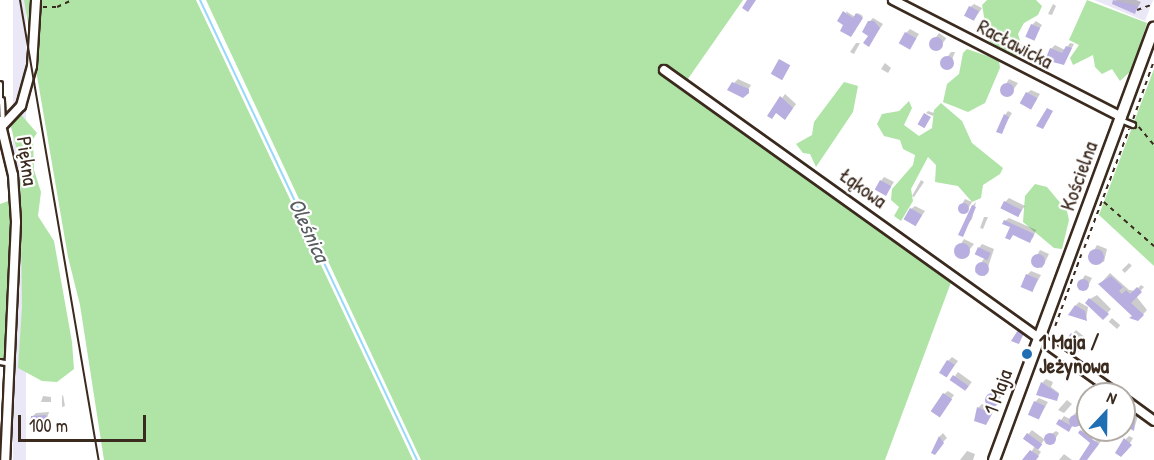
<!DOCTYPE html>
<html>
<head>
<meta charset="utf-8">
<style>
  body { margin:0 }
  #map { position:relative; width:1154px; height:460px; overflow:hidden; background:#fff; font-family:"Patrick Hand",sans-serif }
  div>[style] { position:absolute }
  .built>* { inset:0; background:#eae7f6; transform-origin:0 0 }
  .green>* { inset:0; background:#afe4a6 }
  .shadow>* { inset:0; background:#0003; transform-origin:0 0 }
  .stream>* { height:2px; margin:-1px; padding:0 1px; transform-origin:1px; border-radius:1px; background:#98d8fa }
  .building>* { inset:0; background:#b8afe0; transform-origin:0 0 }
  .round { border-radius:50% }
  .path>* { height:1.5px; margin-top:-0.75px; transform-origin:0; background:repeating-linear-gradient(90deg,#3b2a1e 0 4.5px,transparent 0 9px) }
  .roads { filter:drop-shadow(2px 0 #3b2a1e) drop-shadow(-2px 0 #3b2a1e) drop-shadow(0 2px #3b2a1e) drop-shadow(0 -2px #3b2a1e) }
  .lane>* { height:4px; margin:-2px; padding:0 2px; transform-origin:2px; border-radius:2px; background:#fff }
  .street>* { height:8px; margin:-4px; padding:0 4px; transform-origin:4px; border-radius:4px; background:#fff }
  .secondary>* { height:10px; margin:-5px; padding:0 5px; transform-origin:5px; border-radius:5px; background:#fff }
  .rail>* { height:2px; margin:-1px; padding:0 1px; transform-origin:1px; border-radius:1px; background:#3b2a1e }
  .dots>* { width:16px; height:16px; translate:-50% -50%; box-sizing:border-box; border:3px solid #fff; border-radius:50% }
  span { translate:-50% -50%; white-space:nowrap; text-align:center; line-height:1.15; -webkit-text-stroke:4.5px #fff; paint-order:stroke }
  .street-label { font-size:21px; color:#3b2a1e }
  .poi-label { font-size:21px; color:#3b2a1e; font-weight:700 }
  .left { translate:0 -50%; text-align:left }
  .water-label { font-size:22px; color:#575e60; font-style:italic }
  .north { position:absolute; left:1076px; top:382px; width:60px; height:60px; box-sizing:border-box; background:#fff; border:2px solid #b1aaa5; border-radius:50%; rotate:22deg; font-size:16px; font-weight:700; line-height:24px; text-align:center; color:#3b2a1e }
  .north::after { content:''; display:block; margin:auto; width:21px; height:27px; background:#1f6fb2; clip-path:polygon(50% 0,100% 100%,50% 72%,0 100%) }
  .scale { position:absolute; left:18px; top:415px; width:128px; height:27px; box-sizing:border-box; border:3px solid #3b2a1e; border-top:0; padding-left:8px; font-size:18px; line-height:21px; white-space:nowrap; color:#3b2a1e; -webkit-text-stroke:4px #fff; paint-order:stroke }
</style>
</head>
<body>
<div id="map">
  <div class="built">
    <i style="left:13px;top:0;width:13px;height:467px"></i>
    <i style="clip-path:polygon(1094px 0,1153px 0,1145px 21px)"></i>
  </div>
  <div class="green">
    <i style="clip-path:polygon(24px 0,196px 0,413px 460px,104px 460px,80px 305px,68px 257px)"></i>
    <i style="clip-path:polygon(206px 0,743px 0,683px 86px,953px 277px,885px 460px,421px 460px)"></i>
    <i style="clip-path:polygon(987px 0,1036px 0,1042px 6px,1038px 15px,1024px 23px,1018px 34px,1025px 56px,1007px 54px,988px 40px,982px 5px)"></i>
    <i style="clip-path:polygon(1087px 0,1147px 23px,1132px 70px,1120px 81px,1112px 69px,1102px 74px,1095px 67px,1093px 55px,1073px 65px,1070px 58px,1079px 45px,1069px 40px)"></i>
    <i style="clip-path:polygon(967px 49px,999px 60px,1000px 68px,985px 103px,968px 112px,943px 102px,947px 84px,959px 74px,963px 53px)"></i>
    <i style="clip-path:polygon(1154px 69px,1154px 266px,1099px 215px)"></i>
    <i style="clip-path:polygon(844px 82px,858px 86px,853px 112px,816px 167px,810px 154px,803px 153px,796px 144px,812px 135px,814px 122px)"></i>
    <i style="clip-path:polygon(909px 101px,912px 108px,904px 125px,919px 136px,932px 128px,934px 110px,941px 103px,962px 121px,972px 143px,1003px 168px,1000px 174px,983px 185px,981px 198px,972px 202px,958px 186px,935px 182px,936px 165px,928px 157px,911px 189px,913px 201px,901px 221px,894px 216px,899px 207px,891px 200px,892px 189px,913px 165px,915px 155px,903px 149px,900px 140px,884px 136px,877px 124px,882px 114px,899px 111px)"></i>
    <i style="clip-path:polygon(17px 110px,37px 133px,33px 139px,34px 170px,41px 192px,38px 216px,54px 241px,72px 342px,74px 369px,57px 382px,42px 381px,18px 368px,22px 307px,20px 162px,11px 127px)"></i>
    <i style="clip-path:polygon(1035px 184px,1047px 187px,1067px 211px,1069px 220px,1062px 249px,1054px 248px,1023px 222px,1025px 196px)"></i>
    <i style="clip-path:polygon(11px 200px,6px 356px,0 360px,0 204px)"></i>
  </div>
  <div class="shadow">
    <i style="clip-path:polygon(1115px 0,1136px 0,1141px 2px,1135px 12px)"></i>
    <i style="clip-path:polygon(974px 4px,982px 8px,974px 20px,970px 7px)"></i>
    <i style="clip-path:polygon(1053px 4px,1056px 6px,1052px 15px,1048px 14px)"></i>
    <i style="clip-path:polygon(846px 11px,855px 17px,858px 13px,863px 16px,852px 34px)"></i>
    <i style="clip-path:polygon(873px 18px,883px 24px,869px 45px,869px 22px)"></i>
    <i style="clip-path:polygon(1036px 21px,1042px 25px,1033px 39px,1032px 25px)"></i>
    <i style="clip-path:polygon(910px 29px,919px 34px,910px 48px,906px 33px)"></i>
    <i style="left:939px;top:33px;width:9px;height:15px;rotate:36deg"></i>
    <i style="clip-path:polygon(856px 43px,860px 43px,854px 54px,850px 52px)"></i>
    <i style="clip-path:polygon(1070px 43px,1074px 44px,1064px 63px,1051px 49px,1055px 45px,1065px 50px)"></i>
    <i style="clip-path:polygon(951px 52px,955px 52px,948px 70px,941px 66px)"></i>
    <i style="clip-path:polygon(885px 63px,891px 68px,888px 73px,881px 69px)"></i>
    <i style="clip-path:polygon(738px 79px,751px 85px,746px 93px,734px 83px)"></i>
    <i style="clip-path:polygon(1009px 79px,1018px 83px,1009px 96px,1001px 92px)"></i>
    <i style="clip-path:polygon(1031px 90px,1040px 94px,1032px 107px,1027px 93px)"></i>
    <i style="clip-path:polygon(785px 94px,796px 104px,789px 114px,777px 111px,769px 116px)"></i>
    <i style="clip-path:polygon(928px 111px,934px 113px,933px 116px,926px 113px)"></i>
    <i style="clip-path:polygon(1008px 111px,1012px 113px,1001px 132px,1005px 115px)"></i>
    <i style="clip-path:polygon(884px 177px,894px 182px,886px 194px,881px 181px)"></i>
    <i style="clip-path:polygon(921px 180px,924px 182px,914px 197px,912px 196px)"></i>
    <i style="clip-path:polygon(1009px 198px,1025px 206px,1018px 215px,1005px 202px)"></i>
    <i style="clip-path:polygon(965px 199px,972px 202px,966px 212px,959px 209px)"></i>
    <i style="clip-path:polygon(976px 202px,972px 219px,960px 234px,973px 205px)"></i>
    <i style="clip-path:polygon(915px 206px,925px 211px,916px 224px,911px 209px)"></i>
    <i style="clip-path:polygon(984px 217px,988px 217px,983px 229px,980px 228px)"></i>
    <i style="clip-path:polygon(1009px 218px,1036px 230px,1033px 238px,1029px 241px,1005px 221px)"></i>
    <i style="clip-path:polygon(964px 239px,974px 244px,962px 259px,955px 253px)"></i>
    <i style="clip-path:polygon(982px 244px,994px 249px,985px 276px,975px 272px,985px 257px,979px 248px)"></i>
    <i style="clip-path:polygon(1097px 245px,1107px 249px,1104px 262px,1089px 259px)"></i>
    <i style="clip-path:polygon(1040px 250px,1049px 254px,1042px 268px,1032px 264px)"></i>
    <i style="left:1129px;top:263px;width:4px;height:10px;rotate:45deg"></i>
    <i style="clip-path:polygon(1031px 271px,1041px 275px,1032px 291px,1027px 275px)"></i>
    <i style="clip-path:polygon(1110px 273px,1129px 290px,1135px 291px,1141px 285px,1144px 287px,1136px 296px,1147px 310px,1138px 320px,1100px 284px)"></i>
    <i style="clip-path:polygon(1085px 275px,1092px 278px,1086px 290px,1078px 287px)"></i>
    <i style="clip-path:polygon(1097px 295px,1111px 309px,1103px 318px,1090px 299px)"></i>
    <i style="clip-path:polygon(1079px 302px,1088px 307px,1086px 320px,1076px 305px)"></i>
    <i style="left:1112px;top:318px;width:11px;height:5px;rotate:41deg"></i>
    <i style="clip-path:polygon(1076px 330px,1087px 339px,1081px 347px,1066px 342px)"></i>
    <i style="clip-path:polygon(952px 357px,958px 361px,947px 376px,948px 361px)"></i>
    <i style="left:958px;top:372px;width:17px;height:9px;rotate:36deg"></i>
    <i style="clip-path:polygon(1002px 377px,1011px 379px,1003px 390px,998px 387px)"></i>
    <i style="clip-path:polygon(1046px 379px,1053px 382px,1051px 387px,1059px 393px,1058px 398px,1042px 383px)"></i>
    <i style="clip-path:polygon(995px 390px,1003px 394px,995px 406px,986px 398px)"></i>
    <i style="clip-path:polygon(948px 391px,954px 395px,942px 412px,944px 394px)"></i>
    <i style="clip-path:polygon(63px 395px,65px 406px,62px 407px,62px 396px)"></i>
    <i style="clip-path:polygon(43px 396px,51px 397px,51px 402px,41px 402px)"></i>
    <i style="clip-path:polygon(1039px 398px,1048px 402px,1039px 418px,1035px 402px)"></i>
    <i style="clip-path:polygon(1067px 400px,1072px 404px,1064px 413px,1058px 410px)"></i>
    <i style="clip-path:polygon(982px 404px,994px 410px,986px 423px,978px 408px)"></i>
    <i style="clip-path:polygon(1078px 410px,1086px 418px,1080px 426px,1075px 423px,1069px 430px,1058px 424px,1064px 416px,1070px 419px)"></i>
    <i style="clip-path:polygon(49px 412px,45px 425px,32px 417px,36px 413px)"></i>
    <i style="clip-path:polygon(1132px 413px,1138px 416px,1134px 429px,1124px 424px)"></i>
    <i style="clip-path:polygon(1032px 430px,1044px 439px,1056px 431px,1059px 433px,1052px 444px,1045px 439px,1037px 449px,1041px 452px,1035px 460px,1026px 460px,1035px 446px,1025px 438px)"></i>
    <i style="clip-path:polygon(1082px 430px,1093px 438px,1090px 441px,1080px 432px)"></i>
    <i style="clip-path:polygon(943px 433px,947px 438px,933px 452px,940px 436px)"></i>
    <i style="clip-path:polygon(1129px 436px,1133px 438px,1125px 452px,1126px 439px)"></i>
    <i style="clip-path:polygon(1098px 437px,1102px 440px,1086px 460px,1081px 460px)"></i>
    <i style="clip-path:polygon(967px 451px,975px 454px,973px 460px,960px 460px)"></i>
    <i style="clip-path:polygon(1064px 454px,1072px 460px,1059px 460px)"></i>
  </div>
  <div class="stream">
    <i style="left:200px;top:0;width:509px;rotate:64.74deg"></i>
  </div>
  <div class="building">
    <i style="clip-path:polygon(747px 0,756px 0,748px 12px,742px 8px)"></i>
    <i style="clip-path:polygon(1113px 0,1138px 6px,1135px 14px,1112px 4px)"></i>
    <i style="left:969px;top:6px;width:11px;height:11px;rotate:27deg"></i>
    <i style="clip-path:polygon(843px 11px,853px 18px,856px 13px,863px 18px,851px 37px,840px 31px,843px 25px,837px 21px)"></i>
    <i style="clip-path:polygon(868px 21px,874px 21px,880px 28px,869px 47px,863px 43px,868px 36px,862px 32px)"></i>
    <i style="left:1031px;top:24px;width:10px;height:14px;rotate:24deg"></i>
    <i style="left:905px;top:32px;width:13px;height:13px;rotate:29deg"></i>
    <i class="round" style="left:929px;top:37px;width:14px;height:14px"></i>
    <i style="clip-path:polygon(1066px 46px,1072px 48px,1064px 65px,1045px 60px,1050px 48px,1062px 53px)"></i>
    <i class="round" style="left:940px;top:56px;width:14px;height:14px"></i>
    <i style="left:779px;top:59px;width:13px;height:17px;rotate:29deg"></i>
    <i style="clip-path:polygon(732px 82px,749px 89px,749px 93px,743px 98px,727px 90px)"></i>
    <i class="round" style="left:1000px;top:83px;width:14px;height:14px"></i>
    <i style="left:1026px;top:92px;width:13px;height:13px;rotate:29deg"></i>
    <i style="clip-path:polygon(780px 96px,793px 108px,785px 120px,776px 113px,772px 119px,767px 116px)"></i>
    <i style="clip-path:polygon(1047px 108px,1053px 111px,1043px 129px,1036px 126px)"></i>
    <i style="left:924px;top:113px;width:8px;height:13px;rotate:30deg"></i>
    <i style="clip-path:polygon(1004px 114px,1009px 117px,1002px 134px,996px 132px)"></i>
    <i style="left:880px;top:180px;width:13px;height:11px;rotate:29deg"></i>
    <i style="left:1004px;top:201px;width:20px;height:8px;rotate:27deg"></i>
    <i class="round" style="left:957.5px;top:202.5px;width:11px;height:11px"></i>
    <i style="clip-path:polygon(972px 205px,976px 207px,963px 237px,958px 235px)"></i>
    <i style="left:910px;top:208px;width:14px;height:13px;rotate:30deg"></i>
    <i style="clip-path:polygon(1004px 220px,1034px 234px,1030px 243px,1013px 235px,1010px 240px,1005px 238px,1010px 227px,1002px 224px)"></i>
    <i class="round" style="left:954px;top:243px;width:16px;height:16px"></i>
    <i style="left:978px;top:247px;width:14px;height:8px;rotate:25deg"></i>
    <i class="round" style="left:1088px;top:249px;width:16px;height:16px"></i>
    <i class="round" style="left:1031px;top:254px;width:14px;height:14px"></i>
    <i class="round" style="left:975px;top:262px;width:14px;height:14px"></i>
    <i style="left:1026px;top:274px;width:13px;height:14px;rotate:23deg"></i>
    <i style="clip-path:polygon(1111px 276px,1123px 287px,1119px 291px,1122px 294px,1126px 290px,1130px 294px,1137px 287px,1142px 292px,1131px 303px,1144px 315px,1138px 321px,1129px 318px,1132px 316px,1098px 284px)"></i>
    <i class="round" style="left:1077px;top:279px;width:12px;height:12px"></i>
    <i style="clip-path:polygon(1089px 298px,1109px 314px,1103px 320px,1085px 303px)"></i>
    <i style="clip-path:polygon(1075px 305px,1085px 311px,1087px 321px,1068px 315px)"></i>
    <i style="clip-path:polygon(1018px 330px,1024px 333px,1019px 344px,1011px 341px)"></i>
    <i style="left:1071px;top:333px;width:17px;height:12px;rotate:36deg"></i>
    <i style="left:947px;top:360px;width:9px;height:15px;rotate:32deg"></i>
    <i style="left:953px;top:375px;width:19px;height:6px;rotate:35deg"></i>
    <i class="round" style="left:996.5px;top:379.5px;width:11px;height:11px"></i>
    <i style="clip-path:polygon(1041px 382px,1059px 394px,1057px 401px,1036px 395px)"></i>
    <i style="left:943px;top:393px;width:11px;height:22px;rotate:34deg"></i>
    <i class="round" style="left:985px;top:393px;width:14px;height:14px"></i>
    <i style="left:1034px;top:401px;width:12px;height:15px;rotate:24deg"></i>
    <i style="clip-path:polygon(977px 407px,992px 414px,986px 425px,974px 421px)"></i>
    <i style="clip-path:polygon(46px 415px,46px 427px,30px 426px,31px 416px)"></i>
    <i class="round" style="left:1069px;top:415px;width:12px;height:12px"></i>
    <i style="clip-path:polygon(1127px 416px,1135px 420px,1134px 431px,1124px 425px)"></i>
    <i style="clip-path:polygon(1059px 419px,1072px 426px,1069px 432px,1056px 424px)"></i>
    <i style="clip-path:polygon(1080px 430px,1099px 444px,1087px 460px,1079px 460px,1090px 443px,1078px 433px)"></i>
    <i style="left:1027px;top:433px;width:19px;height:7px;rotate:36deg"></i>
    <i class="round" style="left:1044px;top:433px;width:12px;height:12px"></i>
    <i style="clip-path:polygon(939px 436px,944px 443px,935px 455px,931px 453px)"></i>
    <i style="clip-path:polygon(1124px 438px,1132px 445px,1121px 457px,1115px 453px)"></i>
    <i style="clip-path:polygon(1030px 450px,1039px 456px,1036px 460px,1022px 460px)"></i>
  </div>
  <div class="path">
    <i style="left:43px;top:7px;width:14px"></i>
    <i style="left:57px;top:7px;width:17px;rotate:-25deg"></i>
    <i style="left:1137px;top:10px;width:15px;rotate:-20deg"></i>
    <i style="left:1133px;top:119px;width:63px;rotate:-70.4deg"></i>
    <i style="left:1139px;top:127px;width:23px;rotate:50deg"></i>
    <i style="left:1104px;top:202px;width:67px;rotate:41.3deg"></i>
    <i style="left:1084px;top:248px;width:127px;rotate:-69.3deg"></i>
    <i style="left:1055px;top:326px;width:76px;rotate:-69.9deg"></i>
  </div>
  <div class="roads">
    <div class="lane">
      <i style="left:0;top:84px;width:18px;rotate:90deg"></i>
      <i style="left:2px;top:100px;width:23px;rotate:88deg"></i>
      <i style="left:1123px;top:121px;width:11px;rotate:22deg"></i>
      <i style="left:0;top:362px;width:10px;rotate:11deg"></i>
    </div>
    <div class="street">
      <i style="left:893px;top:0;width:257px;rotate:27.1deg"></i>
      <i style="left:664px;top:70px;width:557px;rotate:35.57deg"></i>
      <i style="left:0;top:121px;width:56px;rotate:76.5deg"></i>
      <i style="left:13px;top:175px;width:47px;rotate:86.3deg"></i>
      <i style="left:16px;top:222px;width:238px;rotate:92.6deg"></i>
      <i style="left:4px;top:124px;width:25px;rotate:-47deg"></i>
      <i style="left:21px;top:106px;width:41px;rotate:-74.6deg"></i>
      <i style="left:32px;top:66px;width:66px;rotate:-86.5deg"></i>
      <i style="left:1124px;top:399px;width:37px;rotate:36deg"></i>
    </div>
    <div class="secondary">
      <i style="left:994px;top:460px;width:461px;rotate:-69.7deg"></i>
    </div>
  </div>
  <div class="rail">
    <i style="left:20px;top:0;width:467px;rotate:80.3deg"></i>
  </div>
  <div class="dots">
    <i style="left:1027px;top:354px;background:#1f6fb2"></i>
  </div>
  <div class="street-label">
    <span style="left:1015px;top:44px;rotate:28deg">Racławicka</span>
    <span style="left:27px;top:161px;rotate:82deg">Piękna</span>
    <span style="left:1079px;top:176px;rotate:-70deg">Kościelna</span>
    <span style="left:863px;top:188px;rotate:36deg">Łąkowa</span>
    <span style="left:998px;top:392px;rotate:-70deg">1 Maja</span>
  </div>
  <div class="poi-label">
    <span class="left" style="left:1039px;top:354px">1 Maja /<br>Jeżynowa</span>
  </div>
  <div class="water-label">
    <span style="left:309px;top:230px;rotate:65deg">Oleśnica</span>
  </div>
  <div class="north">N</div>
  <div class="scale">100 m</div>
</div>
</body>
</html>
